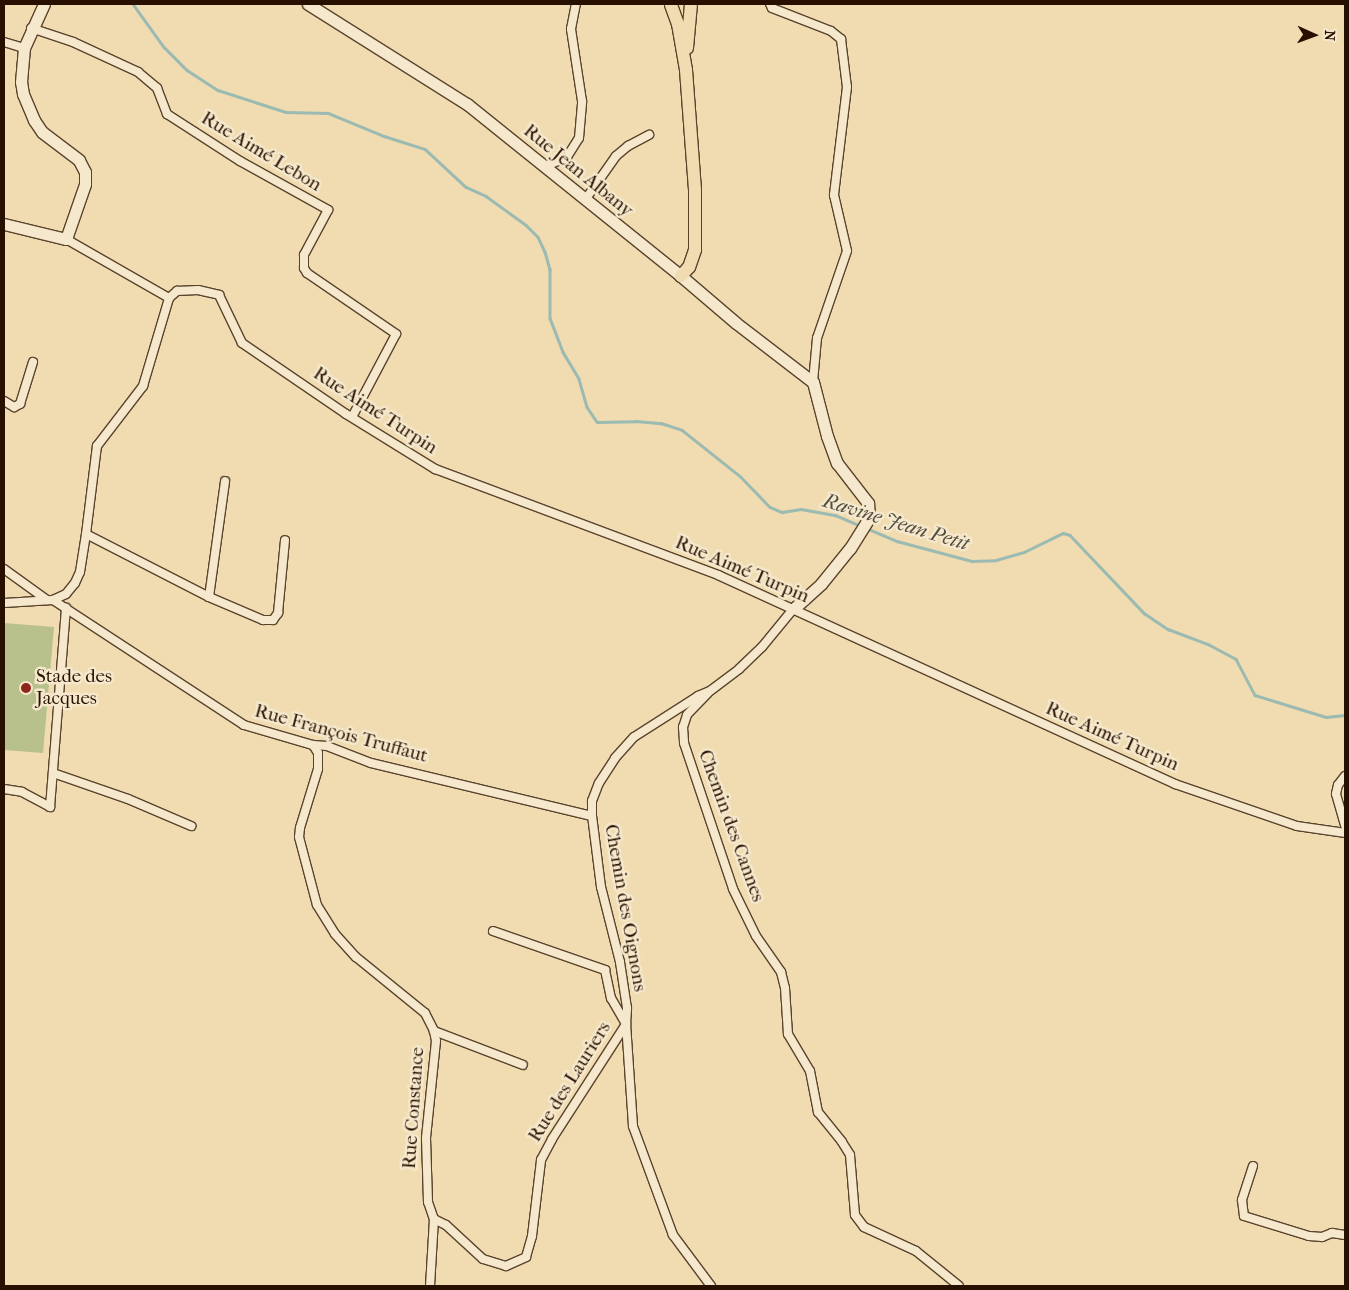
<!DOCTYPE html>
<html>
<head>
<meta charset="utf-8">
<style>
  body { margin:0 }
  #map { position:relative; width:1349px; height:1290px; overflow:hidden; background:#f0dcb0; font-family:"IM FELL French Canon",serif }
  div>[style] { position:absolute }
  .green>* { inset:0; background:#b8c08c }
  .stream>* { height:2.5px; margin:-1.25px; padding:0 1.25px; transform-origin:1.25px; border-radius:1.25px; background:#9bbab2 }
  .roads { filter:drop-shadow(1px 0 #5a432d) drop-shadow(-1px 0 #5a432d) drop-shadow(0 1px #5a432d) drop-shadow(0 -1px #5a432d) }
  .street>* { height:8px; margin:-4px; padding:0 4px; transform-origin:4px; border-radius:4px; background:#f5e8cc }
  .secondary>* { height:11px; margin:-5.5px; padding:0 5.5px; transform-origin:5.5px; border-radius:5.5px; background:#f5e8cc }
  .primary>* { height:12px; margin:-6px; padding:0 6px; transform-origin:6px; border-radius:6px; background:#f0dcb0 }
  .dots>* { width:14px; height:14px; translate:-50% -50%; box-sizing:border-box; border:2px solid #f5e8cc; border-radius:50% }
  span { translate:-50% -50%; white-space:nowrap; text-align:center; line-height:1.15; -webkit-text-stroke:5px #f5e8cc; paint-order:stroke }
  .street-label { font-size:19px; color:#281001 }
  .poi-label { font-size:19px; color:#281001 }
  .left { translate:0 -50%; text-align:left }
  .water-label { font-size:20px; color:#504c3f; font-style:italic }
  .frame { position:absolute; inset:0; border:5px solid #281001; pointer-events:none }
  .north { position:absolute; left:1289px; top:10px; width:50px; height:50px; -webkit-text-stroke:4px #f5e8cc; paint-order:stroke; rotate:92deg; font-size:14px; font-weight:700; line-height:20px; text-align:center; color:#281001 }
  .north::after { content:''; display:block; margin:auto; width:18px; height:22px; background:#281001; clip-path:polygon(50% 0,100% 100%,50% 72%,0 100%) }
</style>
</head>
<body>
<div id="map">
  <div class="green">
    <i style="clip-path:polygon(4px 623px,54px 627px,43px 753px,4px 750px)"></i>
  </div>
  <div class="stream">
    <i style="left:133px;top:4px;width:53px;rotate:54.2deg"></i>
    <i style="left:164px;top:47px;width:33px;rotate:45deg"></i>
    <i style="left:187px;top:70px;width:37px;rotate:33deg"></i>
    <i style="left:218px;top:90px;width:71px;rotate:17.9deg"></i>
    <i style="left:286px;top:112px;width:42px;rotate:1.4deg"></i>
    <i style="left:328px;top:113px;width:61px;rotate:22.3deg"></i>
    <i style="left:384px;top:136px;width:43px;rotate:17.6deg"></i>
    <i style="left:425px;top:149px;width:56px;rotate:42.8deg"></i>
    <i style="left:466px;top:187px;width:22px;rotate:24deg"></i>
    <i style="left:486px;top:196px;width:49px;rotate:35.9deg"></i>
    <i style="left:526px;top:225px;width:17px;rotate:45deg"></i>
    <i style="left:538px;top:237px;width:17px;rotate:65deg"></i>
    <i style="left:545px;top:252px;width:18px;rotate:74deg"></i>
    <i style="left:550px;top:269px;width:49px;rotate:90deg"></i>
    <i style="left:550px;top:318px;width:36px;rotate:69deg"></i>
    <i style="left:563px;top:352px;width:31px;rotate:59deg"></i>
    <i style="left:579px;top:379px;width:29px;rotate:74deg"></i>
    <i style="left:587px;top:407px;width:18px;rotate:56deg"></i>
    <i style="left:597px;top:422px;width:39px;rotate:-1deg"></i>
    <i style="left:636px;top:421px;width:25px;rotate:5deg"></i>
    <i style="left:661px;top:423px;width:22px;rotate:18deg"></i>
    <i style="left:682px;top:430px;width:75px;rotate:38.5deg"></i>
    <i style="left:741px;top:477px;width:42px;rotate:46deg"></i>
    <i style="left:770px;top:507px;width:13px;rotate:23deg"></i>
    <i style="left:782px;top:512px;width:19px;rotate:-9deg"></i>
    <i style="left:801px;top:509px;width:35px;rotate:10deg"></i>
    <i style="left:835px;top:515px;width:28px;rotate:23deg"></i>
    <i style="left:866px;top:528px;width:34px;rotate:23deg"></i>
    <i style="left:897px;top:541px;width:78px;rotate:14.9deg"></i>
    <i style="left:972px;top:561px;width:24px;rotate:-2deg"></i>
    <i style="left:996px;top:560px;width:29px;rotate:-16deg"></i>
    <i style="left:1024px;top:552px;width:43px;rotate:-26deg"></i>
    <i style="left:1063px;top:533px;width:7px;rotate:16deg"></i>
    <i style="left:1070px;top:535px;width:108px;rotate:46.5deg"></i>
    <i style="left:1144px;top:613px;width:29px;rotate:34deg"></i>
    <i style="left:1168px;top:629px;width:43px;rotate:20.6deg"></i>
    <i style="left:1208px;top:644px;width:32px;rotate:28deg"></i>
    <i style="left:1236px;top:659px;width:41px;rotate:62.2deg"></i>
    <i style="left:1255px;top:695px;width:74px;rotate:17.2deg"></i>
    <i style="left:1326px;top:717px;width:19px;rotate:-6deg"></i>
  </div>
  <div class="roads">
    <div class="street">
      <i style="left:770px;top:4px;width:4px;rotate:63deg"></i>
      <i style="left:772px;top:8px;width:63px;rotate:21.3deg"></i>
      <i style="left:831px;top:31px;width:13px;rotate:39deg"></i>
      <i style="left:841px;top:39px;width:48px;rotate:82.9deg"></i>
      <i style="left:847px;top:87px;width:109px;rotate:96.9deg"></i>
      <i style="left:834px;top:195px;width:57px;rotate:76.9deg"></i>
      <i style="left:847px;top:251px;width:92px;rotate:109deg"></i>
      <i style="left:817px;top:338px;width:44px;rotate:95.2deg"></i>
      <i style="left:31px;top:28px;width:44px;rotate:18.4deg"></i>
      <i style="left:73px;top:42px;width:72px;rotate:24.8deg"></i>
      <i style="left:138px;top:72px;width:25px;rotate:40deg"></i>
      <i style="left:157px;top:88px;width:28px;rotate:69deg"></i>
      <i style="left:167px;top:114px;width:87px;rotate:32.8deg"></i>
      <i style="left:240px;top:161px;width:101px;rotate:29.1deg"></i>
      <i style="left:328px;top:210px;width:51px;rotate:118.1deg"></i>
      <i style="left:304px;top:255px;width:13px;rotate:90deg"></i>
      <i style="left:304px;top:268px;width:6px;rotate:59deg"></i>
      <i style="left:307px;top:273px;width:108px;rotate:34.4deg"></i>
      <i style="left:396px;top:334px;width:94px;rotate:117.9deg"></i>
      <i style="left:4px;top:42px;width:21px;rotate:17deg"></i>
      <i style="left:546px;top:166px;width:23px;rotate:-23deg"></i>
      <i style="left:567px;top:157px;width:22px;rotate:-58deg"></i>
      <i style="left:579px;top:138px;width:37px;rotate:-85deg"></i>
      <i style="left:582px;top:101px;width:73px;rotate:-98.7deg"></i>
      <i style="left:571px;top:29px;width:25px;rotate:-79deg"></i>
      <i style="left:585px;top:200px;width:54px;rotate:-54.8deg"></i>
      <i style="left:616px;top:156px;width:16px;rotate:-40deg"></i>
      <i style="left:628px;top:146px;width:24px;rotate:-28deg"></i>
      <i style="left:66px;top:239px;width:119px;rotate:29.8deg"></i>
      <i style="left:4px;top:401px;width:12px;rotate:31deg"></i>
      <i style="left:14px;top:407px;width:7px;rotate:-27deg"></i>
      <i style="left:20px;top:404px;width:44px;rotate:-72.8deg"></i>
      <i style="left:86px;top:534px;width:138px;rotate:27.1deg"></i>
      <i style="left:209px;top:597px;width:59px;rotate:23.1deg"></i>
      <i style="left:263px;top:620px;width:10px"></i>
      <i style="left:273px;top:620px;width:9px;rotate:-54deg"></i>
      <i style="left:278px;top:613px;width:73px;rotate:-84.5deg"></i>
      <i style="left:4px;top:569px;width:53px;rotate:35.8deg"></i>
      <i style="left:209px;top:597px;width:117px;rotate:-82.1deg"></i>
      <i style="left:53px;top:600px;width:228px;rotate:33.2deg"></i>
      <i style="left:244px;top:725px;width:72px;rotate:16.2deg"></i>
      <i style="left:313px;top:745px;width:14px;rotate:4deg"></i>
      <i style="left:327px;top:746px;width:47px;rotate:21.1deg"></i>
      <i style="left:371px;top:763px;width:227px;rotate:13.5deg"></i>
      <i style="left:4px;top:603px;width:49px;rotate:-3.5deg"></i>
      <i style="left:53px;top:600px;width:14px;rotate:-25deg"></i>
      <i style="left:66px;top:594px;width:14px;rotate:-51deg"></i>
      <i style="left:75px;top:583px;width:12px;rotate:-66deg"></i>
      <i style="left:80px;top:572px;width:38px;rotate:-81deg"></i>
      <i style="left:86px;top:534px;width:89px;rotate:-82.9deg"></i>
      <i style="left:97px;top:446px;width:76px;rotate:-52.5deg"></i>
      <i style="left:143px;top:386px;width:92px;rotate:-73.5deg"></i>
      <i style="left:169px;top:298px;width:11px;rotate:-41deg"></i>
      <i style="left:177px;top:291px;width:21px;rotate:-3deg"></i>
      <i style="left:198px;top:290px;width:22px;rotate:13deg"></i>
      <i style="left:219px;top:295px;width:53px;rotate:64.4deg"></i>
      <i style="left:242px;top:343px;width:126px;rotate:34.3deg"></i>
      <i style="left:346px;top:414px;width:105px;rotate:31.7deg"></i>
      <i style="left:435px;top:469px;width:302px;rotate:20.5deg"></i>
      <i style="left:718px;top:575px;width:503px;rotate:24.58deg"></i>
      <i style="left:1175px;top:784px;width:129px;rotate:19deg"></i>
      <i style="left:1297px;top:826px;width:49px;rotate:8.3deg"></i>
      <i style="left:708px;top:693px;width:30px;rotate:134deg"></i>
      <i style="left:687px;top:715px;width:13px;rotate:108deg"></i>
      <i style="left:683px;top:727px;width:16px;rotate:86deg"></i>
      <i style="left:684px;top:743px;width:154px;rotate:71.4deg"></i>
      <i style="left:733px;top:889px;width:52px;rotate:63.9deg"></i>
      <i style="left:756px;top:936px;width:44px;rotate:55.2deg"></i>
      <i style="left:781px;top:972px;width:16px;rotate:76deg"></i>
      <i style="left:785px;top:988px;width:46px;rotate:86.3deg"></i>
      <i style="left:788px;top:1034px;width:43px;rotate:59.3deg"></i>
      <i style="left:810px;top:1071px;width:42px;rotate:79deg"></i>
      <i style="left:818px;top:1112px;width:38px;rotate:51deg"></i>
      <i style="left:842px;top:1142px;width:15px;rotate:58deg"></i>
      <i style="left:850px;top:1155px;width:60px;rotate:85.2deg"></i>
      <i style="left:855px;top:1215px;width:15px;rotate:53deg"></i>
      <i style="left:864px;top:1227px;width:57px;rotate:24.8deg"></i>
      <i style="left:916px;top:1251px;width:55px;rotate:39.1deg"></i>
      <i style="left:313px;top:745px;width:9px;rotate:58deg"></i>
      <i style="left:318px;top:753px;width:16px;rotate:90deg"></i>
      <i style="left:318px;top:769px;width:62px;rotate:107deg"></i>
      <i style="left:300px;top:828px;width:9px;rotate:96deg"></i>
      <i style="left:299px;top:837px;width:70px;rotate:75.2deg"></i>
      <i style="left:317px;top:905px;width:34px;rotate:58deg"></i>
      <i style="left:335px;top:934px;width:31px;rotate:48deg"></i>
      <i style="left:356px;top:957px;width:89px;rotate:39.1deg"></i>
      <i style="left:425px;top:1013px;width:20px;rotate:63deg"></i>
      <i style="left:434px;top:1031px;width:10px;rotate:79deg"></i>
      <i style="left:436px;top:1041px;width:98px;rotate:95.9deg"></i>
      <i style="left:426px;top:1138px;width:64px;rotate:88.2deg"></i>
      <i style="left:428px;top:1202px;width:18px;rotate:71deg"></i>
      <i style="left:434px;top:1219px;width:67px;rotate:93.4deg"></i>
      <i style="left:53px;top:773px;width:79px;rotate:19.1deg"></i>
      <i style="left:128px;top:799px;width:69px;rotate:23.2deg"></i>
      <i style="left:1345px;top:776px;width:11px;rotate:128deg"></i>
      <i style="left:1338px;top:785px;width:9px;rotate:103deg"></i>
      <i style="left:1336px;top:794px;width:33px;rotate:74deg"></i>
      <i style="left:4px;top:789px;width:18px;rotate:9deg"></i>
      <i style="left:22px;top:792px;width:32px;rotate:28deg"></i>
      <i style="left:50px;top:807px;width:200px;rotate:-85.4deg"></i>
      <i style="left:493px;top:931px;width:119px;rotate:19.2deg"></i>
      <i style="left:605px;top:970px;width:29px;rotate:78deg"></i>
      <i style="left:611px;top:998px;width:28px;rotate:60deg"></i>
      <i style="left:434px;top:1031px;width:95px;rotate:20.9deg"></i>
      <i style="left:1253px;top:1166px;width:36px;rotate:108deg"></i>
      <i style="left:1242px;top:1200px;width:16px;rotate:83deg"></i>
      <i style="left:1244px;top:1216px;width:68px;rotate:17.1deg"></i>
      <i style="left:1309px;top:1236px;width:13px;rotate:4deg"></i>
      <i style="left:1322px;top:1237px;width:11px;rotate:-22deg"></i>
      <i style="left:1332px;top:1233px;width:13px;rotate:9deg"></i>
      <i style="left:434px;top:1219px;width:13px;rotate:27deg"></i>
      <i style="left:446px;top:1225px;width:50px;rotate:42.6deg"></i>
      <i style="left:483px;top:1259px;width:24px;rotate:17deg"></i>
      <i style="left:506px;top:1266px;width:22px;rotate:-24deg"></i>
      <i style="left:526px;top:1257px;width:22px;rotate:-74deg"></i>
      <i style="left:532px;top:1236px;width:77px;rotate:-83.2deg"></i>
      <i style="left:541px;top:1160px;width:24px;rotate:-62deg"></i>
      <i style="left:552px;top:1139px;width:137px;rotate:-57.2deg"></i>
      <i style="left:711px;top:1286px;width:64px;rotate:-126.7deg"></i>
      <i style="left:673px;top:1235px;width:116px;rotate:-110.2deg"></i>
      <i style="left:633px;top:1126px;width:102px;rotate:-93.9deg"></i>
      <i style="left:626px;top:1024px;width:16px;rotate:-86deg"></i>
      <i style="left:627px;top:1008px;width:47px;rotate:-98.7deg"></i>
      <i style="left:620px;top:962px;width:77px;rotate:-104.2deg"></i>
      <i style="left:601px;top:887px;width:72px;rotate:-97.2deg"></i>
      <i style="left:592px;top:816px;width:15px;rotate:-90deg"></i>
      <i style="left:592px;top:801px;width:19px;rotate:-69deg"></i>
      <i style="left:599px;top:783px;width:30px;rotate:-57deg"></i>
      <i style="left:615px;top:758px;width:28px;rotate:-48deg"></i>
      <i style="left:634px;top:737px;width:76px;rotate:-32.6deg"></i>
      <i style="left:698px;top:696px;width:13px;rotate:-23deg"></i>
      <i style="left:710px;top:691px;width:36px;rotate:-37deg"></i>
      <i style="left:739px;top:669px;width:32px;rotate:-44deg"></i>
      <i style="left:762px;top:647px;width:50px;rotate:-50.6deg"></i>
    </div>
    <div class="secondary">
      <i style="left:308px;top:4px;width:188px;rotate:32.2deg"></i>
      <i style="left:467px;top:104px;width:275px;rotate:38.8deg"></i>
      <i style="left:681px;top:276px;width:72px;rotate:40.5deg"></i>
      <i style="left:736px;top:323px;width:97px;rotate:37.5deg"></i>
      <i style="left:813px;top:382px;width:56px;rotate:75.5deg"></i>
      <i style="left:827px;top:436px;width:29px;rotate:70deg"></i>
      <i style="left:837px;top:463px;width:51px;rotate:52.2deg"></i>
      <i style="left:868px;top:503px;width:15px;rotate:86deg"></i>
      <i style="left:869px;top:518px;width:36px;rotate:122deg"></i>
      <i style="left:850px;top:548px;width:46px;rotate:128.9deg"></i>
      <i style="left:821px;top:584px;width:36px;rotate:138deg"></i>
      <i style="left:4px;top:224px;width:64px;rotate:13.6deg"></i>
      <i style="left:66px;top:239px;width:58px;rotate:-70.9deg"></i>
      <i style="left:85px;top:184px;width:12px;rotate:-90deg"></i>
      <i style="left:85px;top:172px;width:13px;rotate:-117deg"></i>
      <i style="left:79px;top:160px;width:46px;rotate:-142.9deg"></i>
      <i style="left:42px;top:132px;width:14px;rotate:-124deg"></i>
      <i style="left:34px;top:120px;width:28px;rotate:-113deg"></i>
      <i style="left:23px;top:94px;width:12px;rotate:-99deg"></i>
      <i style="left:21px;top:82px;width:34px;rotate:-85deg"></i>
      <i style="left:24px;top:48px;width:48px;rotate:-65.6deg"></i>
    </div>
    <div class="primary">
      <i style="left:671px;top:5px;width:20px;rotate:70deg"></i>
      <i style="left:678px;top:24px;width:47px;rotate:80.1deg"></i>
      <i style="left:686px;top:70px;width:121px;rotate:85.7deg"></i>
      <i style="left:695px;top:191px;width:59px;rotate:90deg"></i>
      <i style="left:695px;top:250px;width:18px;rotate:109deg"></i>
      <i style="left:689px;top:267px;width:12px;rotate:132deg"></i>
      <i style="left:687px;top:48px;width:44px;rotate:-84.8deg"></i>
    </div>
  </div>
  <div class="dots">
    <i style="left:26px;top:688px;background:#8f2418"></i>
  </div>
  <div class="street-label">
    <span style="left:261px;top:152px;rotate:31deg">Rue Aimé Lebon</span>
    <span style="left:578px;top:171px;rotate:39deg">Rue Jean Albany</span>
    <span style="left:375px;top:411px;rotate:33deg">Rue Aimé Turpin</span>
    <span style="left:742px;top:570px;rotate:23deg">Rue Aimé Turpin</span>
    <span style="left:341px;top:734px;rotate:15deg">Rue François Truffaut</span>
    <span style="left:1112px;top:737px;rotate:24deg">Rue Aimé Turpin</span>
    <span style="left:731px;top:826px;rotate:70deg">Chemin des Cannes</span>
    <span style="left:625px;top:908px;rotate:80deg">Chemin des Oignons</span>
    <span style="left:570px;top:1082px;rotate:-58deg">Rue des Lauriers</span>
    <span style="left:414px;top:1108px;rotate:-86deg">Rue Constance</span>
  </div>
  <div class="poi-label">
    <span class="left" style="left:36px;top:688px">Stade des<br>Jacques</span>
  </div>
  <div class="water-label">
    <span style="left:896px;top:522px;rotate:17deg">Ravine Jean Petit</span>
  </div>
  <div class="frame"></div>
  <div class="north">N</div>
</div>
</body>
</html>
